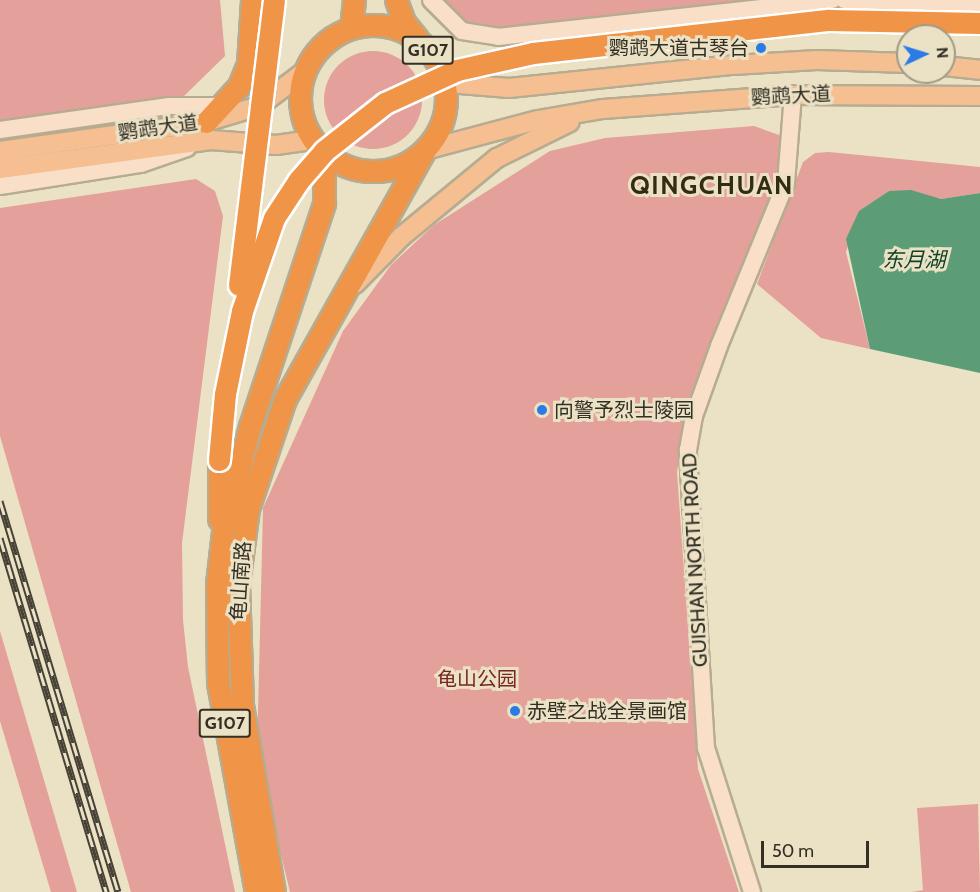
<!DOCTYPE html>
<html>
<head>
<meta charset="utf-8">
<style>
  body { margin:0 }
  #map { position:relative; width:980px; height:892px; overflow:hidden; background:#ebe1c5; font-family:Cabin,"Noto Sans SC",sans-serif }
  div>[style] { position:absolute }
  .green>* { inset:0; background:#e4a09a }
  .round { border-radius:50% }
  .water>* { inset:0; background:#5c9d77 }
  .roads { filter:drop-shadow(2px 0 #b5ac91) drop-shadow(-2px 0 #b5ac91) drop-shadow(0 2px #b5ac91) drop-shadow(0 -2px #b5ac91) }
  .secondary>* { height:16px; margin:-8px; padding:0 8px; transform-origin:8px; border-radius:8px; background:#fadfc8 }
  .primary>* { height:18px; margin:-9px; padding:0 9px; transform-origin:9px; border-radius:9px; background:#f6bf91 }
  .highway>* { height:21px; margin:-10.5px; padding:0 10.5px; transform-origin:10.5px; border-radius:10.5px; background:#f09447 }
  .highway>.ring { margin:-10.5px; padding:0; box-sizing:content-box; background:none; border:21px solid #f09447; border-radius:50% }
  .rail>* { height:7px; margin-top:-3.5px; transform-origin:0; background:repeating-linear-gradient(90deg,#ebe1c5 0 14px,#474236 0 28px); box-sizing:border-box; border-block:2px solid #474236 }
  .bridges { filter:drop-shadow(2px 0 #fff) drop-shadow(-2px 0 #fff) drop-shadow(0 2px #fff) drop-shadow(0 -2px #fff) }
  .highway-bridge>* { height:21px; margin:-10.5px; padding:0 10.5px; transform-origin:10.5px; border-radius:10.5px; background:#f09447 }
  .dots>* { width:16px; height:16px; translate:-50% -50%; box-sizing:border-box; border:3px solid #ebe1c5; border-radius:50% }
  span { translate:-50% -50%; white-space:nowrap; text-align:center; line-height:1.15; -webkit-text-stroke:6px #ebe1c5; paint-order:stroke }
  .shield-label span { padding:2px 4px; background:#ebe1c5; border:2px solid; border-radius:4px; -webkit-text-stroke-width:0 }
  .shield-label { font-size:18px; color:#332f25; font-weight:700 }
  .poi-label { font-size:20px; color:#332f25 }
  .right { translate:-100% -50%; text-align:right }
  .left { translate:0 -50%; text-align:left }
  .street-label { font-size:20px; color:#332f25 }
  .park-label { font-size:20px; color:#7a2525 }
  .water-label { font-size:21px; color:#0e4229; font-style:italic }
  .district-label { font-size:26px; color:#332b14; font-weight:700; letter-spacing:1.5px }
  .north { position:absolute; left:896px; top:24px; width:60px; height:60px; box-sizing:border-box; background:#ebe1c5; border:2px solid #a19a85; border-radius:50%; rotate:86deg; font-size:16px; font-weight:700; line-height:24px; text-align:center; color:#332f25 }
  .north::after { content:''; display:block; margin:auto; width:21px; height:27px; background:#2a7be6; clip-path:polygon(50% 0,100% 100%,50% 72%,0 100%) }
  .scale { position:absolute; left:761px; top:841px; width:108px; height:27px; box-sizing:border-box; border:3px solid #332f25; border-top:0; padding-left:8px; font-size:18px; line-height:21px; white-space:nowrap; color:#332f25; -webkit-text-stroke:4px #ebe1c5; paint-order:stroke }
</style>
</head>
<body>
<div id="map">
  <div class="green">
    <i style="clip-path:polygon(0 0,220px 0,225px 56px,183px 97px,0 120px)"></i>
    <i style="clip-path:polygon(445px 0,783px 0,507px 30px,465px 22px)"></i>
    <i class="round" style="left:324px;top:51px;width:98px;height:98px"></i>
    <i style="clip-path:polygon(754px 126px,779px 135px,785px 159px,779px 189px,686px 418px,677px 472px,698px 769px,739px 892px,290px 892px,257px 755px,263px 508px,343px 331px,391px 265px,434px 225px,550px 151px,605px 138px)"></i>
    <i style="clip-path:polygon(829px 152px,980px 167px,980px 193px,941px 199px,889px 191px,860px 211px,846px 252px,870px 349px,821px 338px,757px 284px,803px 162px,815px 153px)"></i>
    <i style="clip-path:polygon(196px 179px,215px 191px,223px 216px,182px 543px,183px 620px,188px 667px,235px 892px,131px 892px,0 436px,0 208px)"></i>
    <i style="clip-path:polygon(0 631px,77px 892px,51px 892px,0 721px)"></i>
    <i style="clip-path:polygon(978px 804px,980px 892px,912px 892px,923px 890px,917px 808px)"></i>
  </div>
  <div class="water">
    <i style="clip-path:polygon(911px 190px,941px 199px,980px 193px,980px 373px,870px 349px,846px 239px,859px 211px,889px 191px)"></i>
  </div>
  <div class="roads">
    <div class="secondary">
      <i style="left:431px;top:0;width:44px;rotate:45deg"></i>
      <i style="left:462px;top:31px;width:36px;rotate:9deg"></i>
      <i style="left:498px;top:37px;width:336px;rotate:-6.3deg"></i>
      <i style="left:844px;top:0;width:136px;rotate:2.9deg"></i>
      <i style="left:0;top:130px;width:171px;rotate:-8.1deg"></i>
      <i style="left:169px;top:106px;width:50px"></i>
      <i style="left:0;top:186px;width:143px;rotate:-8.9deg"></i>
      <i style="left:141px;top:164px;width:49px;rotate:-19.2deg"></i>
      <i style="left:752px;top:892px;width:151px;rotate:-107.7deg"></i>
      <i style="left:706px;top:748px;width:299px;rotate:-93.5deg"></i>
      <i style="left:688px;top:450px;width:35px;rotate:-80deg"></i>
      <i style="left:694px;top:416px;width:74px;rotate:-70.3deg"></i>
      <i style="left:719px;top:346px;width:176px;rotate:-67.7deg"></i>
      <i style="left:786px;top:183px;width:88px;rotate:-85.5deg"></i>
    </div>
    <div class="primary">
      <i style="left:944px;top:66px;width:36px;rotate:6deg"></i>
      <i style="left:441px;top:69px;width:24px;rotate:38deg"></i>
      <i style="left:460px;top:84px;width:49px;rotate:4.7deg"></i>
      <i style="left:509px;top:88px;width:225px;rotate:-5.9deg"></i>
      <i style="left:733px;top:65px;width:84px;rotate:-3.4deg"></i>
      <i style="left:817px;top:60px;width:91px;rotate:1.9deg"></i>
      <i style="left:425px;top:150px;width:117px;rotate:-14.9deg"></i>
      <i style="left:538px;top:120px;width:66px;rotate:-9.6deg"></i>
      <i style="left:603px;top:109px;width:191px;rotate:-4.2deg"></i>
      <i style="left:793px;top:95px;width:187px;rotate:0.3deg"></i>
      <i style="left:0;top:151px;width:208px;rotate:-8deg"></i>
      <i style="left:206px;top:122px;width:55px;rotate:-16.8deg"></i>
      <i style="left:259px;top:106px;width:56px;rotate:-37.1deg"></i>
      <i style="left:0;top:169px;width:213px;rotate:-7.8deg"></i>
      <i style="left:211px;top:140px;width:65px;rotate:4.4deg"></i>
      <i style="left:276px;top:145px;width:36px;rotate:-8deg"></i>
      <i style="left:355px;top:284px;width:66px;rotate:-45.6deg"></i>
      <i style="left:401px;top:237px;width:124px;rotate:-39.5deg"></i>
      <i style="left:497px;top:158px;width:81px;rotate:-26.3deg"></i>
    </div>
    <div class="highway">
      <i style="left:396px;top:0;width:23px;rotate:70deg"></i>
      <i style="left:404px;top:22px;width:21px;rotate:51deg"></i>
      <i class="ring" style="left:300px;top:25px;width:125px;height:125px"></i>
      <i style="left:351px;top:28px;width:28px;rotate:-84deg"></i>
      <i style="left:206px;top:122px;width:49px;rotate:-47.5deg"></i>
      <i style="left:239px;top:86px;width:24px;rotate:-68deg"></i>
      <i style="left:248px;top:64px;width:64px;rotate:-86.4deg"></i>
      <i style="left:219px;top:460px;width:59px;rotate:90deg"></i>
      <i style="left:256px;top:892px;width:212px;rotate:-100.3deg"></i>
      <i style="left:218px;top:683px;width:99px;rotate:-90.6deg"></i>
      <i style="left:217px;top:584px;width:53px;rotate:-83.5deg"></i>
      <i style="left:223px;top:531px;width:108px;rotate:-75.6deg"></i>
      <i style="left:250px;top:426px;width:235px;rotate:-71.6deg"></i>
      <i style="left:324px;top:203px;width:49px;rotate:-90deg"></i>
      <i style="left:274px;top:892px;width:191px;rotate:-99.7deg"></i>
      <i style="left:242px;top:704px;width:120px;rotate:-91.9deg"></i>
      <i style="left:238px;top:584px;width:76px;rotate:-82.4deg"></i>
      <i style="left:248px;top:509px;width:116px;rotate:-71.4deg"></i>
      <i style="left:285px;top:399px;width:286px;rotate:-60.7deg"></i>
    </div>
  </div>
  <div class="rail">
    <i style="left:0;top:501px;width:408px;rotate:73.2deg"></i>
    <i style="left:0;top:538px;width:370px;rotate:73.3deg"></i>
  </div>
  <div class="bridges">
    <div class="highway-bridge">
      <i style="left:239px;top:285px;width:287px;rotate:-83deg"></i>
      <i style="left:219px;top:460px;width:66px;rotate:-84.8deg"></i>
      <i style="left:225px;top:394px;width:85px;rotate:-78.4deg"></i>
      <i style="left:242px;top:311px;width:98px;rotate:-71deg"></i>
      <i style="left:274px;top:218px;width:45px;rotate:-56.7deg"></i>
      <i style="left:299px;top:180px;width:38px;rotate:-49deg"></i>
      <i style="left:324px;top:151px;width:78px;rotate:-38.2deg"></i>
      <i style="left:385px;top:103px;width:79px;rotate:-24.6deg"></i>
      <i style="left:457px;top:70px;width:78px;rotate:-12.6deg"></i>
      <i style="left:533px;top:53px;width:298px;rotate:-6.4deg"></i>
      <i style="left:829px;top:20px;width:151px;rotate:1.1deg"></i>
    </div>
  </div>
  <div class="dots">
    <i style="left:761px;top:48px;background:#2a7be6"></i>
    <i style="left:542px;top:410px;background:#2a7be6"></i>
    <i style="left:515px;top:711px;background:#2a7be6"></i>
  </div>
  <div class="shield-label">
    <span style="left:428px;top:50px">G107</span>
    <span style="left:225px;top:723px">G107</span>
  </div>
  <div class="poi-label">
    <span class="right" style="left:749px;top:48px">鹦鹉大道古琴台</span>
    <span class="left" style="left:554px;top:410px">向警予烈士陵园</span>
    <span class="left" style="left:527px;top:711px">赤壁之战全景画馆</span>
  </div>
  <div class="street-label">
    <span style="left:791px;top:96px;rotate:-3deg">鹦鹉大道</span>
    <span style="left:158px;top:128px;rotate:-8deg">鹦鹉大道</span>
    <span style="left:695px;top:560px;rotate:-93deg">GUISHAN NORTH ROAD</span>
    <span style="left:241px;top:581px;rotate:-86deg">龟山南路</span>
  </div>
  <div class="park-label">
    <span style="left:477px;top:679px">龟山公园</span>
  </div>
  <div class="water-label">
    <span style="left:914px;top:260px">东月湖</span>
  </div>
  <div class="district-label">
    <span style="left:712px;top:186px">QINGCHUAN</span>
  </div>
  <div class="north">N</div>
  <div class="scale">50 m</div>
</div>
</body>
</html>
